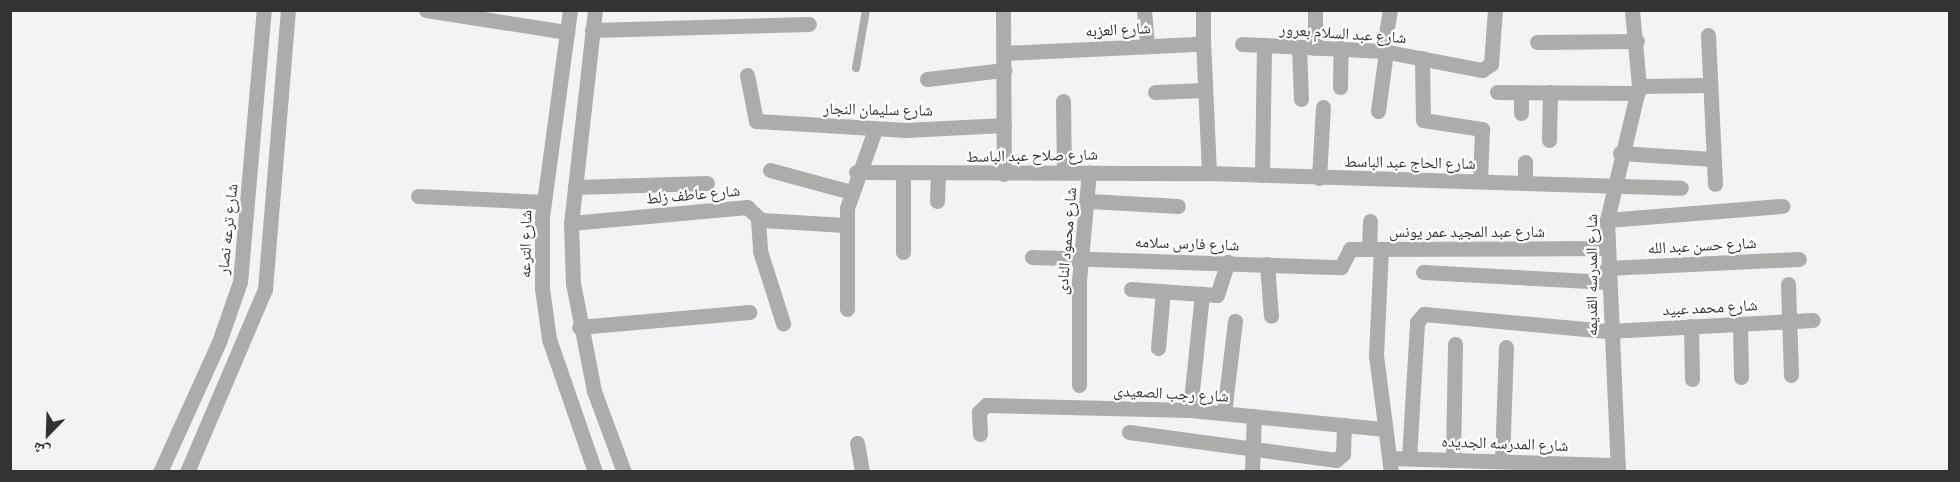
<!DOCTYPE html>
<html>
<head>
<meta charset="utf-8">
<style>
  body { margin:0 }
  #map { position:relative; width:1960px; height:482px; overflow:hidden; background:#f3f3f5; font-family:Barlow,"Noto Naskh Arabic",sans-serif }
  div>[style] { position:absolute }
  .lane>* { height:8px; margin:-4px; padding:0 4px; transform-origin:4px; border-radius:4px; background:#adacab }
  .street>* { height:15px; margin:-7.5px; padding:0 7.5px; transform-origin:7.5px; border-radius:7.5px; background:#adacab }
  span { translate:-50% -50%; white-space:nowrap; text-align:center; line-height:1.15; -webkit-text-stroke:4.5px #fff; paint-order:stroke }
  .street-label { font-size:16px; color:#333 }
  .frame { position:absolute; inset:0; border:12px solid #333; pointer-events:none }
  .north { position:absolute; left:18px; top:404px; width:60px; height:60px; -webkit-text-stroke:4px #fff; paint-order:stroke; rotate:203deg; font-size:16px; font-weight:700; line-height:24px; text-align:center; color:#333 }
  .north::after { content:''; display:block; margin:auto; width:21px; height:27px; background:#333; clip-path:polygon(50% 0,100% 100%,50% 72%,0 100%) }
</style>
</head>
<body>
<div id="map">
  <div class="lane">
    <i style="left:856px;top:68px;width:59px;rotate:-80.2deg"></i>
  </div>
  <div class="street">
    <i style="left:426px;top:10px;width:143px;rotate:8.9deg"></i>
    <i style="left:570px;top:10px;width:209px;rotate:97.7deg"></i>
    <i style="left:542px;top:217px;width:71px;rotate:90deg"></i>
    <i style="left:542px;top:288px;width:51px;rotate:82.2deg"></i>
    <i style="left:549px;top:339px;width:141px;rotate:70.9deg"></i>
    <i style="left:595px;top:10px;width:214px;rotate:96.4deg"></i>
    <i style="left:571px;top:223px;width:60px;rotate:88.1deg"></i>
    <i style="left:573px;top:283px;width:110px;rotate:79deg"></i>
    <i style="left:594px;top:391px;width:86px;rotate:69.7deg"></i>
    <i style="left:1003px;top:10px;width:164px;rotate:89.7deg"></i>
    <i style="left:1144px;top:10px;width:36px;rotate:85deg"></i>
    <i style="left:592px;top:30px;width:217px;rotate:-1.6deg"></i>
    <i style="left:1708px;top:35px;width:149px;rotate:87.3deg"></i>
    <i style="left:1203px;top:40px;width:133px;rotate:87.4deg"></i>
    <i style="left:1537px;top:42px;width:100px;rotate:-0.6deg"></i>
    <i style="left:1242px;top:44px;width:141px;rotate:2.8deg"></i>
    <i style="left:1383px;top:51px;width:101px;rotate:10.9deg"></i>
    <i style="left:1482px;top:70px;width:11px;rotate:-34deg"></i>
    <i style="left:1491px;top:64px;width:54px;rotate:-85.8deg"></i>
    <i style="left:1299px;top:47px;width:52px;rotate:87.8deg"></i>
    <i style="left:1315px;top:48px;width:38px;rotate:-90deg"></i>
    <i style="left:1383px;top:51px;width:42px;rotate:-80.3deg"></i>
    <i style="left:1004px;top:53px;width:192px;rotate:-2.7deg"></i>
    <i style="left:1196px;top:44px;width:8px;rotate:-30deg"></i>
    <i style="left:1203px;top:40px;width:30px;rotate:-90deg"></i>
    <i style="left:1422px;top:58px;width:62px;rotate:89.1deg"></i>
    <i style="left:1423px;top:120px;width:60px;rotate:8.7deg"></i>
    <i style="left:1482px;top:129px;width:52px;rotate:92.2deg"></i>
    <i style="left:747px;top:75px;width:47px;rotate:78.9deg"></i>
    <i style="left:756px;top:121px;width:150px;rotate:3.4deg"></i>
    <i style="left:906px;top:130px;width:98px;rotate:-2.9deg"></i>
    <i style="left:927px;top:79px;width:78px;rotate:-6.7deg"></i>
    <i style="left:1639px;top:86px;width:71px;rotate:-0.8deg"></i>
    <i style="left:1340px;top:87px;width:39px;rotate:-89deg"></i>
    <i style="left:1155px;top:92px;width:50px;rotate:-2.3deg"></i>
    <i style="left:1497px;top:92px;width:141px;rotate:0.4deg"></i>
    <i style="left:1063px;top:101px;width:71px;rotate:89.2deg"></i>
    <i style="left:1378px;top:111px;width:60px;rotate:-82.3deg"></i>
    <i style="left:1521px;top:113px;width:21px;rotate:-90deg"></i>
    <i style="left:1549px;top:140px;width:48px;rotate:-88.8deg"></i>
    <i style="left:1620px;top:153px;width:93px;rotate:3.7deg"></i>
    <i style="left:1525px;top:162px;width:19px;rotate:90deg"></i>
    <i style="left:770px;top:170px;width:84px;rotate:15.2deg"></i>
    <i style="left:856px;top:172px;width:353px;rotate:0.2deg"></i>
    <i style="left:1209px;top:173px;width:472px;rotate:1.8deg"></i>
    <i style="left:903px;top:172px;width:80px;rotate:90deg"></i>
    <i style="left:1262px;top:175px;width:130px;rotate:-89.1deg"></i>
    <i style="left:1319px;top:178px;width:71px;rotate:-86.8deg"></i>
    <i style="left:575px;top:187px;width:132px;rotate:-1.7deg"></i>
    <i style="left:418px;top:196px;width:126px;rotate:2.7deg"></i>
    <i style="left:937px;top:201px;width:28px;rotate:-88deg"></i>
    <i style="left:1089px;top:201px;width:89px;rotate:3.2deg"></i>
    <i style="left:758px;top:220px;width:31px;rotate:86deg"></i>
    <i style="left:760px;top:251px;width:76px;rotate:72.3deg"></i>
    <i style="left:1607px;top:220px;width:176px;rotate:-4.6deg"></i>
    <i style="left:571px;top:223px;width:177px;rotate:-5.2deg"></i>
    <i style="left:747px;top:207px;width:19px;rotate:43deg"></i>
    <i style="left:761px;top:220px;width:84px;rotate:3.4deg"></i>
    <i style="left:1369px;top:249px;width:28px;rotate:-88deg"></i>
    <i style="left:1381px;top:249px;width:106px;rotate:92.7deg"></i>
    <i style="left:1376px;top:355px;width:118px;rotate:82.7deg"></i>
    <i style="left:1032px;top:257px;width:309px;rotate:1.9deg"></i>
    <i style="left:1341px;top:267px;width:20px;rotate:-63deg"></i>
    <i style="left:1350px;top:249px;width:257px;rotate:-0.2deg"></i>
    <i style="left:1267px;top:264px;width:52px;rotate:85.6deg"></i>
    <i style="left:1607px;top:268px;width:192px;rotate:-2.7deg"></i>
    <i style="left:1423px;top:272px;width:185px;rotate:3.1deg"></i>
    <i style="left:1788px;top:284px;width:91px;rotate:88.1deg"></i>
    <i style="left:1131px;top:289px;width:86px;rotate:4deg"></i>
    <i style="left:1217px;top:295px;width:35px;rotate:-72deg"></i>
    <i style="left:847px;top:309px;width:101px;rotate:-90deg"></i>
    <i style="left:847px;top:208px;width:83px;rotate:-70.3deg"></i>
    <i style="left:1740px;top:324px;width:53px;rotate:88.9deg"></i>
    <i style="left:1691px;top:326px;width:53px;rotate:88.9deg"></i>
    <i style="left:579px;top:327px;width:171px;rotate:-5deg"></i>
    <i style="left:1158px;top:348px;width:57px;rotate:-85deg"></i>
    <i style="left:1079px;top:385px;width:104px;rotate:-90deg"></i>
    <i style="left:1079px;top:281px;width:109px;rotate:-84.8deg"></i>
    <i style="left:1190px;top:410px;width:117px;rotate:-84.1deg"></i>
    <i style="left:1224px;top:413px;width:93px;rotate:-83.2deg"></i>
    <i style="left:1129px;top:432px;width:209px;rotate:7.7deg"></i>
    <i style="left:1336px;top:460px;width:9px;rotate:-41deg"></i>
    <i style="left:1343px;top:454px;width:29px;rotate:-88deg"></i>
    <i style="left:980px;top:434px;width:22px;rotate:-93deg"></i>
    <i style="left:979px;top:412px;width:10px;rotate:-45deg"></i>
    <i style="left:986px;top:405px;width:204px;rotate:1.4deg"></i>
    <i style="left:1190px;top:410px;width:196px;rotate:5.6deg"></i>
    <i style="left:857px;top:443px;width:29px;rotate:80deg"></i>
    <i style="left:1390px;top:458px;width:228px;rotate:1.8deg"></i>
    <i style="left:1409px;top:458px;width:136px;rotate:-86.6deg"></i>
    <i style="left:1417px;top:322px;width:11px;rotate:-49deg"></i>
    <i style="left:1424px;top:314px;width:186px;rotate:5.3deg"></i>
    <i style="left:1609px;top:331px;width:204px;rotate:-3.1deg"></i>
    <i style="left:1453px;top:460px;width:116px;rotate:-89deg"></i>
    <i style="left:1502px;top:461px;width:114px;rotate:-88deg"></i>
    <i style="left:160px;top:472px;width:143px;rotate:-65.6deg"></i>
    <i style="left:219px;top:342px;width:64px;rotate:-70.7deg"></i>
    <i style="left:240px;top:282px;width:273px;rotate:-85deg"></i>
    <i style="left:187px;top:472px;width:199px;rotate:-66.9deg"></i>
    <i style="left:265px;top:289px;width:280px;rotate:-85.3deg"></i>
    <i style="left:1252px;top:472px;width:56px;rotate:-88deg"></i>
    <i style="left:1618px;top:472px;width:252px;rotate:-92.5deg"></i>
    <i style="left:1607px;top:220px;width:138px;rotate:-76.6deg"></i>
    <i style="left:1639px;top:86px;width:76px;rotate:-95.3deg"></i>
  </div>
  <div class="street-label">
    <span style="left:1118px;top:29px;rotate:-3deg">شارع العزبه</span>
    <span style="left:1343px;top:33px;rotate:4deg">شارع عبد السلام بعرور</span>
    <span style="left:878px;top:109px;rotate:1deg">شارع سليمان النجار</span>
    <span style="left:1032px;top:155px;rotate:-1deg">شارع صلاح عبد الباسط</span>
    <span style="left:1410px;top:162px;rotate:1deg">شارع الحاج عبد الباسط</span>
    <span style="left:693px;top:194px;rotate:-5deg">شارع عاطف زلط</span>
    <span style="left:227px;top:229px;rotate:-84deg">شارع ترعه نصار</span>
    <span style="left:1467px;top:231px">شارع عبد المجيد عمر يونس</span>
    <span style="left:1066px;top:241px;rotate:-85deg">شارع محمود النادى</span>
    <span style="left:1187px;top:243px;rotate:2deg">شارع فارس سلامه</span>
    <span style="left:525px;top:244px;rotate:-89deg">شارع الترعه</span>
    <span style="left:1702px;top:245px;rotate:-3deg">شارع حسن عبد الله</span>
    <span style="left:1591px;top:275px;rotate:-90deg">شارع المدرسه القديمه</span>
    <span style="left:1710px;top:307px;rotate:-3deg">شارع محمد عبيد</span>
    <span style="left:1171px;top:393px;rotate:3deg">شارع رجب الصعيدى</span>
    <span style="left:1505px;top:443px;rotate:2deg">شارع المدرسه الجديده</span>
  </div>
  <div class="frame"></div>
  <div class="north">ش</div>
</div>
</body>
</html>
